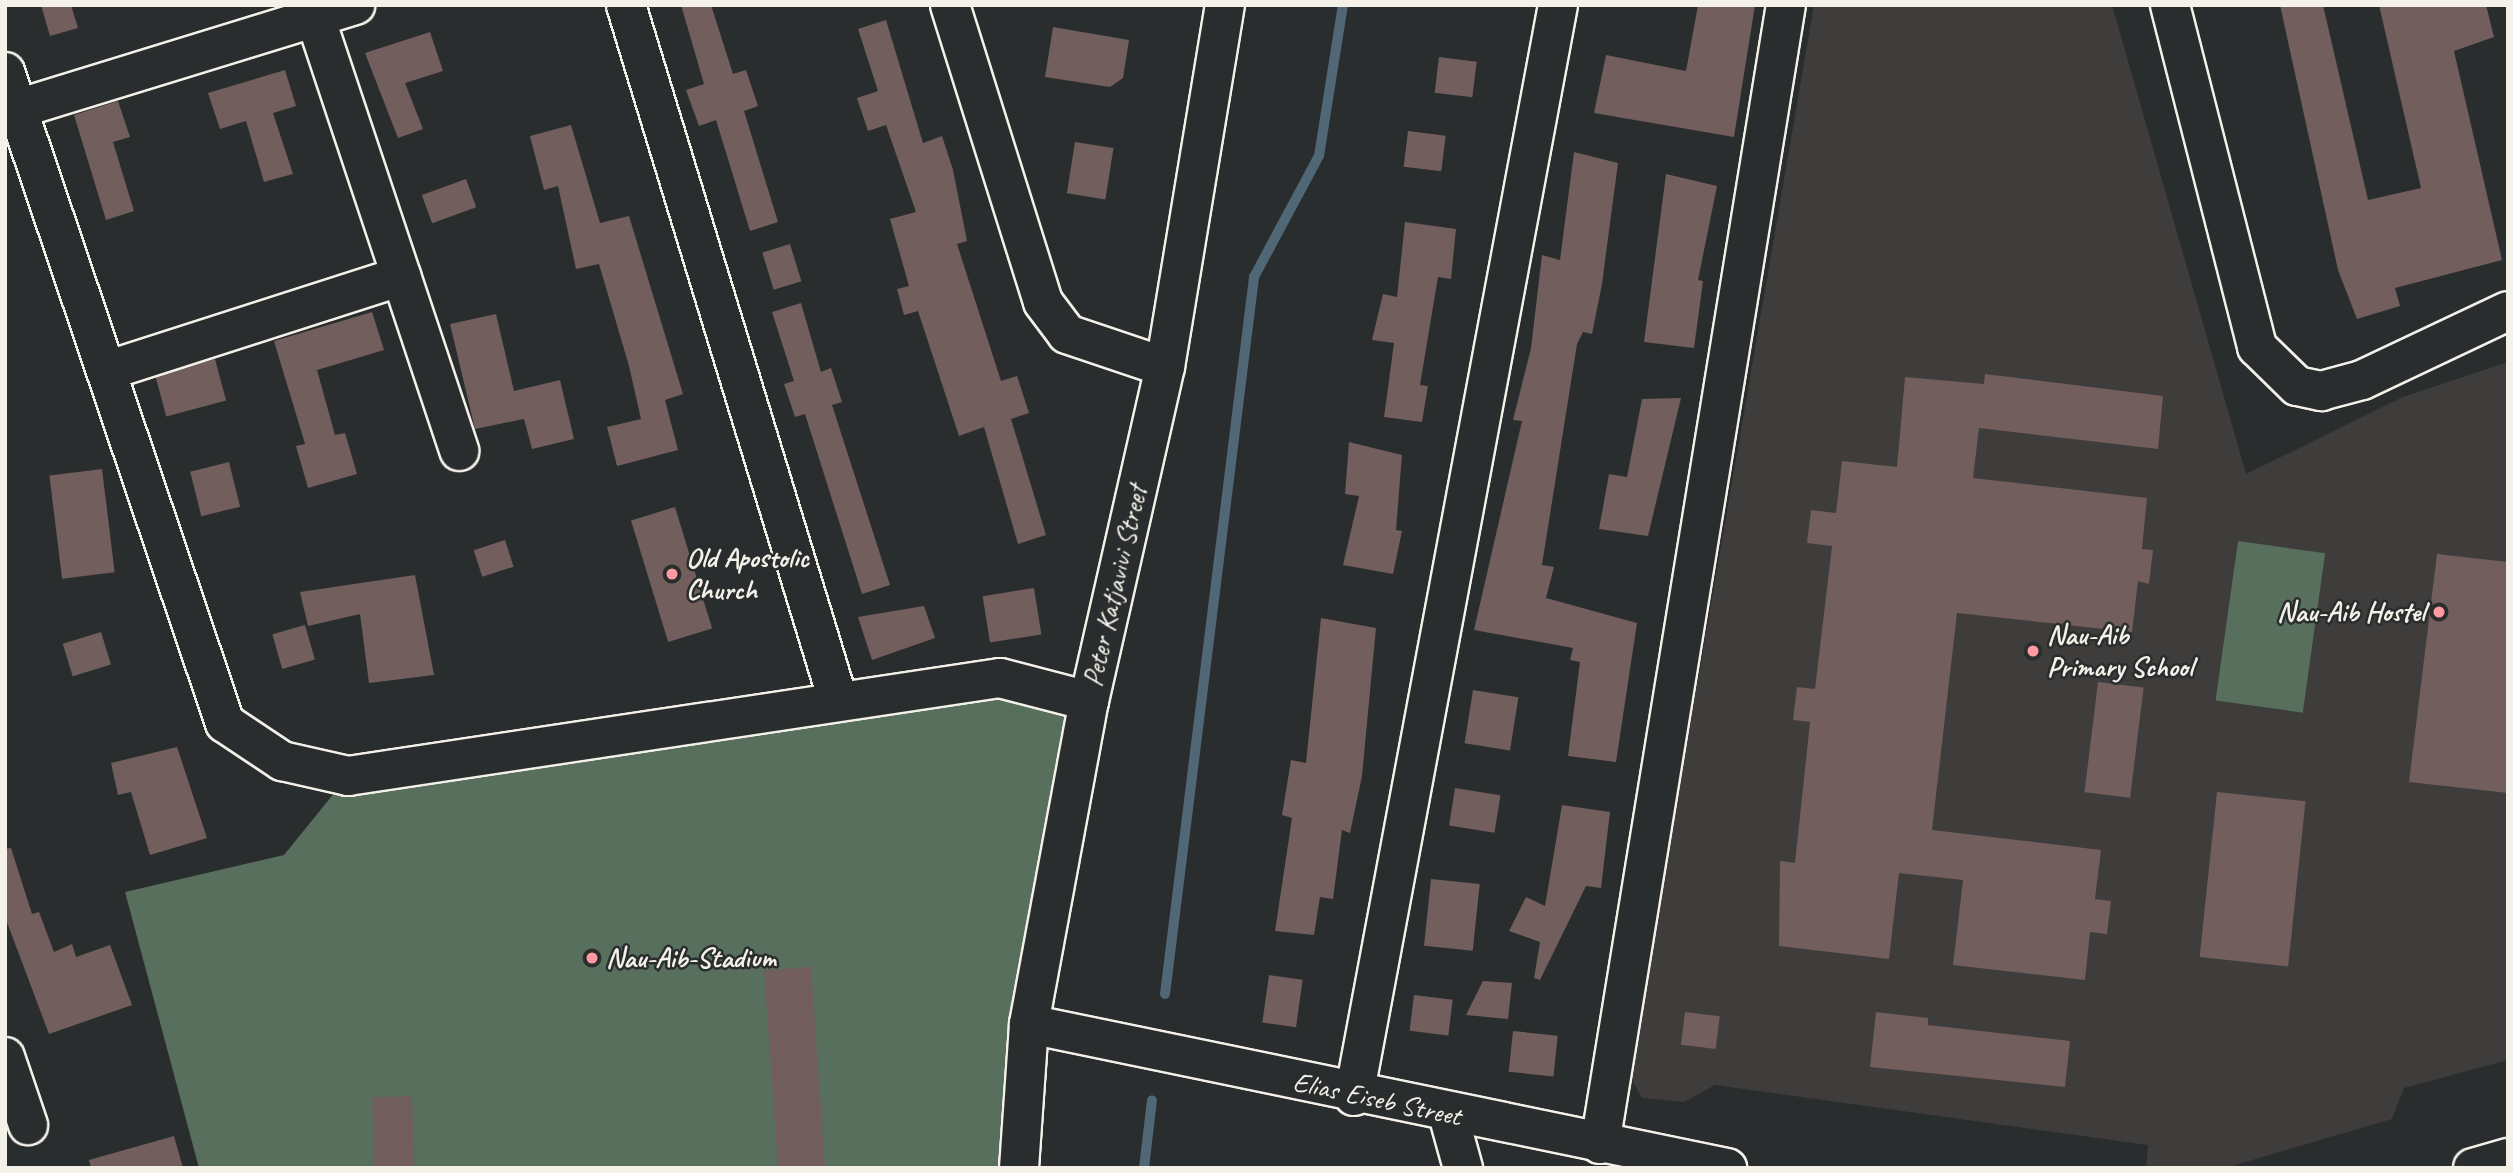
<!DOCTYPE html>
<html>
<head>
<meta charset="utf-8">
<style>
  body { margin:0 }
  #map { position:relative; width:2513px; height:1173px; overflow:hidden; background:#2a2d2e; font-family:Caveat,sans-serif }
  div>[style] { position:absolute }
  .built>* { inset:0; background:#3f3c3c }
  .green>* { inset:0; background:#576f5c; transform-origin:0 0 }
  .stream>* { height:10px; margin:-5px; padding:0 5px; transform-origin:5px; border-radius:5px; background:#506875 }
  .building>* { inset:0; background:#715e5d; transform-origin:0 0 }
  .roads { filter:drop-shadow(2px 0 #f4f1e8) drop-shadow(-2px 0 #f4f1e8) drop-shadow(0 2px #f4f1e8) drop-shadow(0 -2px #f4f1e8) }
  .minor>* { height:38px; margin:-19px; padding:0 19px; transform-origin:19px; border-radius:19px; background:#2a2d2e }
  .dots>* { width:19px; height:19px; translate:-50% -50%; box-sizing:border-box; border:4px solid #2a2d2e; border-radius:50% }
  span { translate:-50% -50%; white-space:nowrap; text-align:center; line-height:1.15; -webkit-text-stroke:5px #2a2d2e; paint-order:stroke }
  .poi-label { font-size:28px; color:#f4f1e8; font-weight:700 }
  .left { translate:0 -50%; text-align:left }
  .right { translate:-100% -50%; text-align:right }
  .street-label { font-size:28px; color:#f4f1e8 }
  .frame { position:absolute; inset:0; border:7px solid #f4f1e8; pointer-events:none }
</style>
</head>
<body>
<div id="map">
  <div class="built">
    <i style="clip-path:polygon(1814px 5px,2112px 5px,2246px 474px,2403px 397px,2508px 362px,2508px 1060px,2404px 1088px,2392px 1119px,2225px 1168px,2146px 1168px,2148px 1145px,1715px 1085px,1684px 1102px,1642px 1098px,1630px 1076px)"></i>
  </div>
  <div class="green">
    <i style="left:2238px;top:541px;width:88px;height:161px;rotate:8deg"></i>
    <i style="clip-path:polygon(1000px 678px,1089px 701px,1019px 1168px,199px 1168px,125px 892px,284px 855px,348px 776px)"></i>
  </div>
  <div class="stream">
    <i style="left:1165px;top:994px;width:723px;rotate:-82.92deg"></i>
    <i style="left:1254px;top:277px;width:137px;rotate:-61.8deg"></i>
    <i style="left:1319px;top:156px;width:153px;rotate:-81deg"></i>
    <i style="left:1144px;top:1168px;width:68px;rotate:-83.3deg"></i>
  </div>
  <div class="building">
    <i style="clip-path:polygon(41px 5px,71px 5px,78px 28px,50px 36px)"></i>
    <i style="clip-path:polygon(681px 5px,711px 5px,733px 74px,746px 70px,758px 106px,744px 111px,778px 222px,750px 231px,716px 120px,699px 126px,686px 90px,704px 84px)"></i>
    <i style="clip-path:polygon(1698px 5px,1755px 5px,1734px 137px,1594px 113px,1606px 55px,1686px 71px)"></i>
    <i style="clip-path:polygon(2280px 5px,2323px 5px,2368px 200px,2421px 188px,2379px 5px,2486px 5px,2494px 37px,2454px 51px,2502px 260px,2395px 288px,2400px 306px,2357px 319px,2338px 270px)"></i>
    <i style="clip-path:polygon(886px 20px,923px 143px,942px 136px,953px 170px,967px 241px,957px 244px,1001px 381px,1017px 376px,1029px 413px,1011px 419px,1046px 535px,1018px 544px,984px 427px,959px 436px,918px 311px,904px 315px,897px 289px,909px 286px,890px 219px,916px 212px,886px 125px,868px 131px,857px 98px,878px 91px,858px 29px)"></i>
    <i style="clip-path:polygon(1053px 27px,1129px 40px,1123px 78px,1110px 87px,1045px 77px)"></i>
    <i style="clip-path:polygon(430px 32px,443px 71px,405px 83px,423px 129px,398px 138px,365px 53px)"></i>
    <i style="left:1439px;top:57px;width:38px;height:36px;rotate:7deg"></i>
    <i style="clip-path:polygon(285px 70px,296px 106px,273px 113px,293px 174px,264px 182px,246px 121px,220px 129px,208px 93px)"></i>
    <i style="clip-path:polygon(118px 101px,130px 137px,113px 142px,134px 211px,106px 220px,74px 115px)"></i>
    <i style="clip-path:polygon(571px 125px,600px 223px,629px 216px,683px 394px,665px 400px,678px 450px,617px 466px,607px 427px,641px 419px,629px 366px,599px 264px,576px 269px,558px 186px,544px 190px,530px 136px)"></i>
    <i style="left:1408px;top:131px;width:38px;height:36px;rotate:7deg"></i>
    <i style="left:1075px;top:142px;width:39px;height:52px;rotate:9deg"></i>
    <i style="clip-path:polygon(1574px 152px,1618px 163px,1602px 284px,1592px 334px,1583px 332px,1577px 344px,1542px 565px,1554px 567px,1546px 598px,1637px 623px,1616px 762px,1568px 756px,1580px 662px,1570px 660px,1573px 648px,1474px 630px,1522px 421px,1513px 420px,1531px 348px,1542px 255px,1560px 260px)"></i>
    <i style="clip-path:polygon(1666px 174px,1717px 186px,1698px 280px,1703px 281px,1694px 348px,1644px 342px)"></i>
    <i style="left:466px;top:179px;width:30px;height:47px;rotate:70deg"></i>
    <i style="clip-path:polygon(1405px 222px,1456px 229px,1451px 279px,1438px 277px,1420px 385px,1428px 386px,1422px 422px,1384px 417px,1394px 343px,1372px 340px,1383px 294px,1397px 297px)"></i>
    <i style="left:790px;top:244px;width:39px;height:29px;rotate:73deg"></i>
    <i style="clip-path:polygon(801px 303px,821px 372px,831px 368px,842px 402px,832px 405px,890px 585px,862px 594px,805px 414px,795px 417px,784px 384px,794px 381px,772px 312px)"></i>
    <i style="clip-path:polygon(372px 312px,384px 350px,317px 370px,335px 435px,345px 433px,357px 474px,308px 488px,296px 446px,305px 444px,274px 341px)"></i>
    <i style="clip-path:polygon(496px 314px,514px 391px,560px 380px,574px 439px,532px 449px,524px 419px,475px 429px,450px 324px)"></i>
    <i style="left:215px;top:359px;width:43px;height:62px;rotate:75deg"></i>
    <i style="clip-path:polygon(1985px 374px,2163px 396px,2158px 449px,1979px 428px,1973px 478px,2147px 498px,2142px 549px,2153px 550px,2149px 584px,2138px 581px,2132px 632px,1957px 613px,1932px 830px,2101px 850px,2095px 899px,2111px 901px,2107px 934px,2090px 932px,2085px 980px,1953px 965px,1963px 880px,1899px 873px,1889px 959px,1779px 946px,1780px 861px,1795px 863px,1810px 722px,1793px 720px,1797px 687px,1815px 689px,1832px 546px,1807px 543px,1811px 510px,1836px 513px,1842px 461px,1897px 467px,1905px 377px,1984px 384px)"></i>
    <i style="clip-path:polygon(1681px 398px,1648px 536px,1599px 529px,1609px 474px,1627px 477px,1642px 399px)"></i>
    <i style="clip-path:polygon(1349px 442px,1402px 455px,1396px 530px,1402px 531px,1393px 574px,1343px 565px,1359px 496px,1345px 494px)"></i>
    <i style="left:229px;top:462px;width:46px;height:40px;rotate:76deg"></i>
    <i style="left:102px;top:469px;width:104px;height:53px;rotate:83deg"></i>
    <i style="left:675px;top:507px;width:127px;height:46px;rotate:73deg"></i>
    <i style="left:505px;top:540px;width:28px;height:33px;rotate:72deg"></i>
    <i style="clip-path:polygon(2437px 554px,2508px 562px,2508px 793px,2409px 782px)"></i>
    <i style="clip-path:polygon(415px 575px,434px 675px,369px 683px,360px 614px,308px 626px,300px 592px)"></i>
    <i style="left:1034px;top:588px;width:47px;height:52px;rotate:81deg"></i>
    <i style="clip-path:polygon(924px 606px,935px 638px,872px 660px,858px 617px)"></i>
    <i style="clip-path:polygon(1321px 618px,1376px 628px,1362px 776px,1350px 833px,1342px 830px,1333px 899px,1320px 897px,1314px 935px,1275px 931px,1292px 818px,1282px 815px,1291px 760px,1306px 763px)"></i>
    <i style="left:305px;top:625px;width:36px;height:34px;rotate:74deg"></i>
    <i style="left:101px;top:632px;width:34px;height:40px;rotate:73deg"></i>
    <i style="left:2098px;top:682px;width:46px;height:111px;rotate:7deg"></i>
    <i style="left:1473px;top:690px;width:46px;height:54px;rotate:9deg"></i>
    <i style="clip-path:polygon(177px 747px,207px 838px,150px 855px,131px 792px,118px 795px,111px 763px)"></i>
    <i style="left:1455px;top:788px;width:46px;height:38px;rotate:9deg"></i>
    <i style="left:2217px;top:792px;width:89px;height:166px;rotate:6deg"></i>
    <i style="clip-path:polygon(1562px 805px,1610px 812px,1601px 888px,1586px 886px,1540px 980px,1534px 978px,1540px 942px,1509px 931px,1526px 897px,1545px 906px)"></i>
    <i style="clip-path:polygon(11px 848px,32px 914px,39px 912px,54px 952px,72px 944px,76px 957px,110px 945px,132px 1005px,49px 1034px,5px 917px,5px 849px)"></i>
    <i style="left:1431px;top:879px;width:49px;height:67px;rotate:6deg"></i>
    <i style="left:811px;top:967px;width:202px;height:47px;rotate:86deg"></i>
    <i style="left:1269px;top:975px;width:34px;height:48px;rotate:8deg"></i>
    <i style="clip-path:polygon(1483px 981px,1512px 983px,1508px 1019px,1466px 1015px)"></i>
    <i style="left:1414px;top:995px;width:39px;height:36px;rotate:7deg"></i>
    <i style="left:1685px;top:1012px;width:35px;height:33px;rotate:7deg"></i>
    <i style="clip-path:polygon(1876px 1012px,1928px 1018px,1928px 1025px,2070px 1041px,2065px 1087px,1870px 1067px)"></i>
    <i style="left:1513px;top:1031px;width:45px;height:41px;rotate:6deg"></i>
    <i style="left:412px;top:1096px;width:72px;height:40px;rotate:88deg"></i>
    <i style="clip-path:polygon(174px 1136px,183px 1168px,91px 1168px,89px 1160px)"></i>
  </div>
  <div class="roads">
    <div class="minor">
      <i style="left:311px;top:5px;width:470px;rotate:71.6deg"></i>
      <i style="left:626px;top:5px;width:727px;rotate:73.04deg"></i>
      <i style="left:950px;top:5px;width:311px;rotate:72.6deg"></i>
      <i style="left:1043px;top:302px;width:40px;rotate:53deg"></i>
      <i style="left:1067px;top:334px;width:103px;rotate:18.6deg"></i>
      <i style="left:2170px;top:5px;width:353px;rotate:75.7deg"></i>
      <i style="left:2257px;top:347px;width:56px;rotate:44.3deg"></i>
      <i style="left:2297px;top:386px;width:25px;rotate:12deg"></i>
      <i style="left:2321px;top:391px;width:42px;rotate:-15deg"></i>
      <i style="left:2362px;top:380px;width:161px;rotate:-25.3deg"></i>
      <i style="left:5px;top:72px;width:687px;rotate:71.33deg"></i>
      <i style="left:225px;top:723px;width:69px;rotate:33.7deg"></i>
      <i style="left:282px;top:761px;width:68px;rotate:12.8deg"></i>
      <i style="left:348px;top:776px;width:659px;rotate:-8.55deg"></i>
      <i style="left:1000px;top:678px;width:92px;rotate:14.5deg"></i>
      <i style="left:17px;top:109px;width:354px;rotate:-17.1deg"></i>
      <i style="left:109px;top:370px;width:307px;rotate:-17.8deg"></i>
      <i style="left:1029px;top:1024px;width:713px;rotate:11.66deg"></i>
      <i style="left:5px;top:1057px;width:72px;rotate:71.3deg"></i>
      <i style="left:1354px;top:1096px;width:1110px;rotate:-79.41deg"></i>
      <i style="left:1448px;top:1114px;width:56px;rotate:74.5deg"></i>
      <i style="left:1600px;top:1144px;width:1154px;rotate:-80.73deg"></i>
      <i style="left:1019px;top:1168px;width:144px;rotate:-86deg"></i>
      <i style="left:1029px;top:1024px;width:329px;rotate:-79.5deg"></i>
      <i style="left:1089px;top:701px;width:343px;rotate:-77.2deg"></i>
      <i style="left:1165px;top:367px;width:367px;rotate:-80.6deg"></i>
      <i style="left:2473px;top:1168px;width:36px;rotate:-16deg"></i>
    </div>
  </div>
  <div class="dots">
    <i style="left:672px;top:574px;background:#ff9aa2"></i>
    <i style="left:2439px;top:612px;background:#ff9aa2"></i>
    <i style="left:2033px;top:651px;background:#ff9aa2"></i>
    <i style="left:592px;top:958px;background:#ff9aa2"></i>
  </div>
  <div class="poi-label">
    <span class="left" style="left:686px;top:574px">Old Apostolic<br>Church</span>
    <span class="right" style="left:2425px;top:612px">Nau-Aib Hostel</span>
    <span class="left" style="left:2047px;top:651px">Nau-Aib<br>Primary School</span>
    <span class="left" style="left:606px;top:958px">Nau-Aib-Stadium</span>
  </div>
  <div class="street-label">
    <span style="left:1115px;top:586px;rotate:-77deg">Peter Katjavivi Street</span>
    <span style="left:1377px;top:1099px;rotate:12deg">Elias Eiseb Street</span>
  </div>
  <div class="frame"></div>
</div>
</body>
</html>
